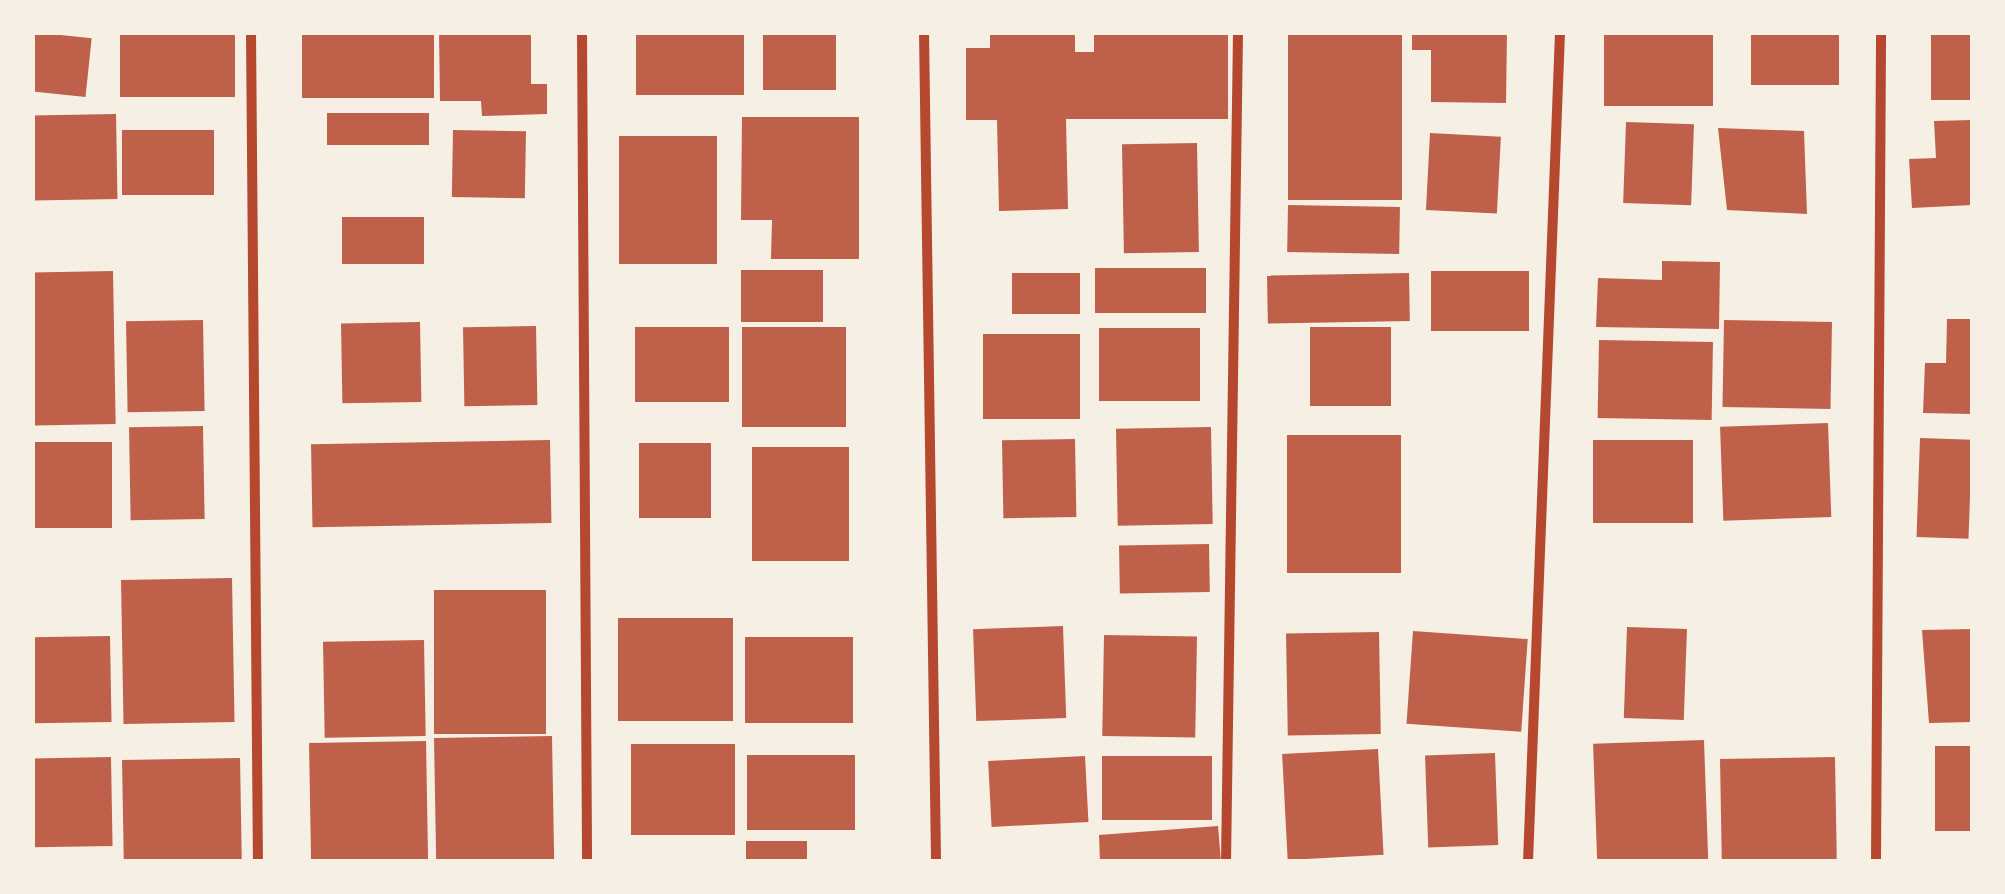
<!DOCTYPE html>
<html>
<head>
<meta charset="utf-8">
<style>
  body { margin:0 }
  #map { position:relative; width:2005px; height:894px; overflow:hidden; background:#f6efe4; font-family:Arial,sans-serif }
  div>[style] { position:absolute }
  .building>* { inset:0; background:#bf614a; transform-origin:0 0 }
  .minor>* { height:10px; margin:-5px; padding:0 5px; transform-origin:5px; border-radius:5px; background:#b5482f }
  span { translate:-50% -50%; white-space:nowrap; text-align:center; line-height:1.15; -webkit-text-stroke:10px #f6efe4; paint-order:stroke }
  .frame { position:absolute; inset:0; border:35px solid #f6efe4; pointer-events:none }
</style>
</head>
<body>
<div id="map">
  <div class="building">
    <i style="left:32px;top:32px;width:60px;height:59px;rotate:6deg"></i>
    <i style="left:120px;top:32px;width:115px;height:65px"></i>
    <i style="left:302px;top:32px;width:132px;height:66px"></i>
    <i style="clip-path:polygon(439px 32px,531px 32px,531px 84px,547px 84px,547px 114px,482px 116px,481px 101px,440px 101px)"></i>
    <i style="left:636px;top:32px;width:108px;height:63px"></i>
    <i style="left:763px;top:32px;width:73px;height:58px"></i>
    <i style="clip-path:polygon(990px 32px,1075px 32px,1075px 52px,1094px 52px,1094px 32px,1228px 32px,1228px 119px,1066px 119px,1068px 209px,999px 211px,997px 120px,966px 120px,966px 48px,990px 48px)"></i>
    <i style="left:1288px;top:32px;width:114px;height:168px"></i>
    <i style="clip-path:polygon(1412px 32px,1507px 32px,1506px 103px,1431px 102px,1431px 50px,1412px 50px)"></i>
    <i style="left:1604px;top:32px;width:109px;height:74px"></i>
    <i style="left:1751px;top:32px;width:88px;height:53px"></i>
    <i style="left:1931px;top:32px;width:41px;height:68px"></i>
    <i style="left:429px;top:113px;width:32px;height:102px;rotate:90deg"></i>
    <i style="left:116px;top:114px;width:85px;height:84px;rotate:89deg"></i>
    <i style="clip-path:polygon(742px 117px,859px 117px,859px 259px,771px 259px,772px 220px,741px 220px)"></i>
    <i style="clip-path:polygon(1972px 120px,1972px 205px,1912px 208px,1909px 159px,1936px 158px,1934px 121px)"></i>
    <i style="left:1626px;top:122px;width:68px;height:81px;rotate:2deg"></i>
    <i style="clip-path:polygon(1718px 128px,1804px 131px,1807px 214px,1727px 210px)"></i>
    <i style="left:214px;top:130px;width:65px;height:92px;rotate:90deg"></i>
    <i style="left:453px;top:130px;width:73px;height:67px;rotate:1deg"></i>
    <i style="left:1430px;top:133px;width:71px;height:77px;rotate:3deg"></i>
    <i style="left:619px;top:136px;width:98px;height:128px"></i>
    <i style="left:1197px;top:143px;width:109px;height:75px;rotate:89deg"></i>
    <i style="left:1288px;top:205px;width:112px;height:47px;rotate:1deg"></i>
    <i style="left:424px;top:217px;width:47px;height:82px;rotate:90deg"></i>
    <i style="clip-path:polygon(1662px 261px,1720px 262px,1719px 329px,1596px 327px,1598px 278px,1662px 280px)"></i>
    <i style="left:1095px;top:268px;width:111px;height:45px"></i>
    <i style="left:741px;top:270px;width:82px;height:52px"></i>
    <i style="left:113px;top:271px;width:153px;height:81px;rotate:89deg"></i>
    <i style="left:1431px;top:271px;width:98px;height:60px"></i>
    <i style="left:1012px;top:273px;width:68px;height:41px"></i>
    <i style="left:1409px;top:273px;width:48px;height:142px;rotate:89deg"></i>
    <i style="clip-path:polygon(1947px 319px,1972px 319px,1972px 414px,1923px 413px,1925px 363px,1946px 363px)"></i>
    <i style="left:203px;top:320px;width:91px;height:77px;rotate:89deg"></i>
    <i style="left:420px;top:322px;width:80px;height:79px;rotate:89deg"></i>
    <i style="left:1832px;top:322px;width:87px;height:108px;rotate:91deg"></i>
    <i style="left:536px;top:326px;width:79px;height:73px;rotate:89deg"></i>
    <i style="left:635px;top:327px;width:94px;height:75px"></i>
    <i style="left:742px;top:327px;width:104px;height:100px"></i>
    <i style="left:1310px;top:327px;width:81px;height:79px"></i>
    <i style="left:1099px;top:328px;width:101px;height:73px"></i>
    <i style="left:983px;top:334px;width:97px;height:85px"></i>
    <i style="left:1599px;top:340px;width:114px;height:78px;rotate:1deg"></i>
    <i style="left:1828px;top:423px;width:94px;height:108px;rotate:88deg"></i>
    <i style="left:203px;top:426px;width:93px;height:74px;rotate:89deg"></i>
    <i style="left:1211px;top:427px;width:97px;height:95px;rotate:89deg"></i>
    <i style="left:1401px;top:435px;width:138px;height:114px;rotate:90deg"></i>
    <i style="left:1920px;top:438px;width:52px;height:99px;rotate:2deg"></i>
    <i style="left:1075px;top:439px;width:78px;height:73px;rotate:89deg"></i>
    <i style="left:550px;top:440px;width:83px;height:239px;rotate:89deg"></i>
    <i style="left:1593px;top:440px;width:100px;height:83px"></i>
    <i style="left:112px;top:442px;width:86px;height:80px;rotate:90deg"></i>
    <i style="left:639px;top:443px;width:72px;height:75px"></i>
    <i style="left:752px;top:447px;width:97px;height:114px"></i>
    <i style="left:1209px;top:544px;width:48px;height:90px;rotate:89deg"></i>
    <i style="left:232px;top:578px;width:144px;height:111px;rotate:89deg"></i>
    <i style="left:546px;top:590px;width:144px;height:112px;rotate:90deg"></i>
    <i style="left:618px;top:618px;width:115px;height:103px"></i>
    <i style="left:1063px;top:626px;width:92px;height:90px;rotate:88deg"></i>
    <i style="left:1627px;top:627px;width:60px;height:91px;rotate:2deg"></i>
    <i style="clip-path:polygon(1972px 629px,1972px 722px,1929px 723px,1922px 630px)"></i>
    <i style="left:1413px;top:631px;width:115px;height:93px;rotate:4deg"></i>
    <i style="left:1379px;top:632px;width:102px;height:93px;rotate:89deg"></i>
    <i style="left:1104px;top:635px;width:93px;height:101px;rotate:1deg"></i>
    <i style="left:110px;top:636px;width:86px;height:78px;rotate:89deg"></i>
    <i style="left:745px;top:637px;width:108px;height:86px"></i>
    <i style="left:424px;top:640px;width:96px;height:101px;rotate:89deg"></i>
    <i style="left:552px;top:736px;width:126px;height:118px;rotate:89deg"></i>
    <i style="left:1704px;top:740px;width:122px;height:111px;rotate:88deg"></i>
    <i style="left:426px;top:741px;width:121px;height:117px;rotate:89deg"></i>
    <i style="left:631px;top:744px;width:104px;height:91px"></i>
    <i style="left:1972px;top:746px;width:85px;height:37px;rotate:90deg"></i>
    <i style="left:1378px;top:749px;width:106px;height:96px;rotate:87deg"></i>
    <i style="left:1495px;top:753px;width:92px;height:70px;rotate:88deg"></i>
    <i style="left:747px;top:755px;width:108px;height:75px"></i>
    <i style="left:1085px;top:756px;width:66px;height:97px;rotate:87deg"></i>
    <i style="left:1102px;top:756px;width:110px;height:64px"></i>
    <i style="left:111px;top:757px;width:89px;height:79px;rotate:89deg"></i>
    <i style="left:1835px;top:757px;width:105px;height:115px;rotate:89deg"></i>
    <i style="left:240px;top:758px;width:104px;height:118px;rotate:89deg"></i>
    <i style="clip-path:polygon(1218px 826px,1221px 862px,1100px 862px,1099px 835px)"></i>
    <i style="left:746px;top:841px;width:61px;height:21px"></i>
  </div>
  <div class="minor">
    <i style="left:251px;top:32px;width:830px;rotate:89.52deg"></i>
    <i style="left:582px;top:32px;width:830px;rotate:89.65deg"></i>
    <i style="left:924px;top:32px;width:830px;rotate:89.17deg"></i>
    <i style="left:1226px;top:862px;width:830px;rotate:-89.17deg"></i>
    <i style="left:1528px;top:862px;width:831px;rotate:-87.79deg"></i>
    <i style="left:1876px;top:862px;width:830px;rotate:-89.65deg"></i>
  </div>
  <div class="frame"></div>
</div>
</body>
</html>
